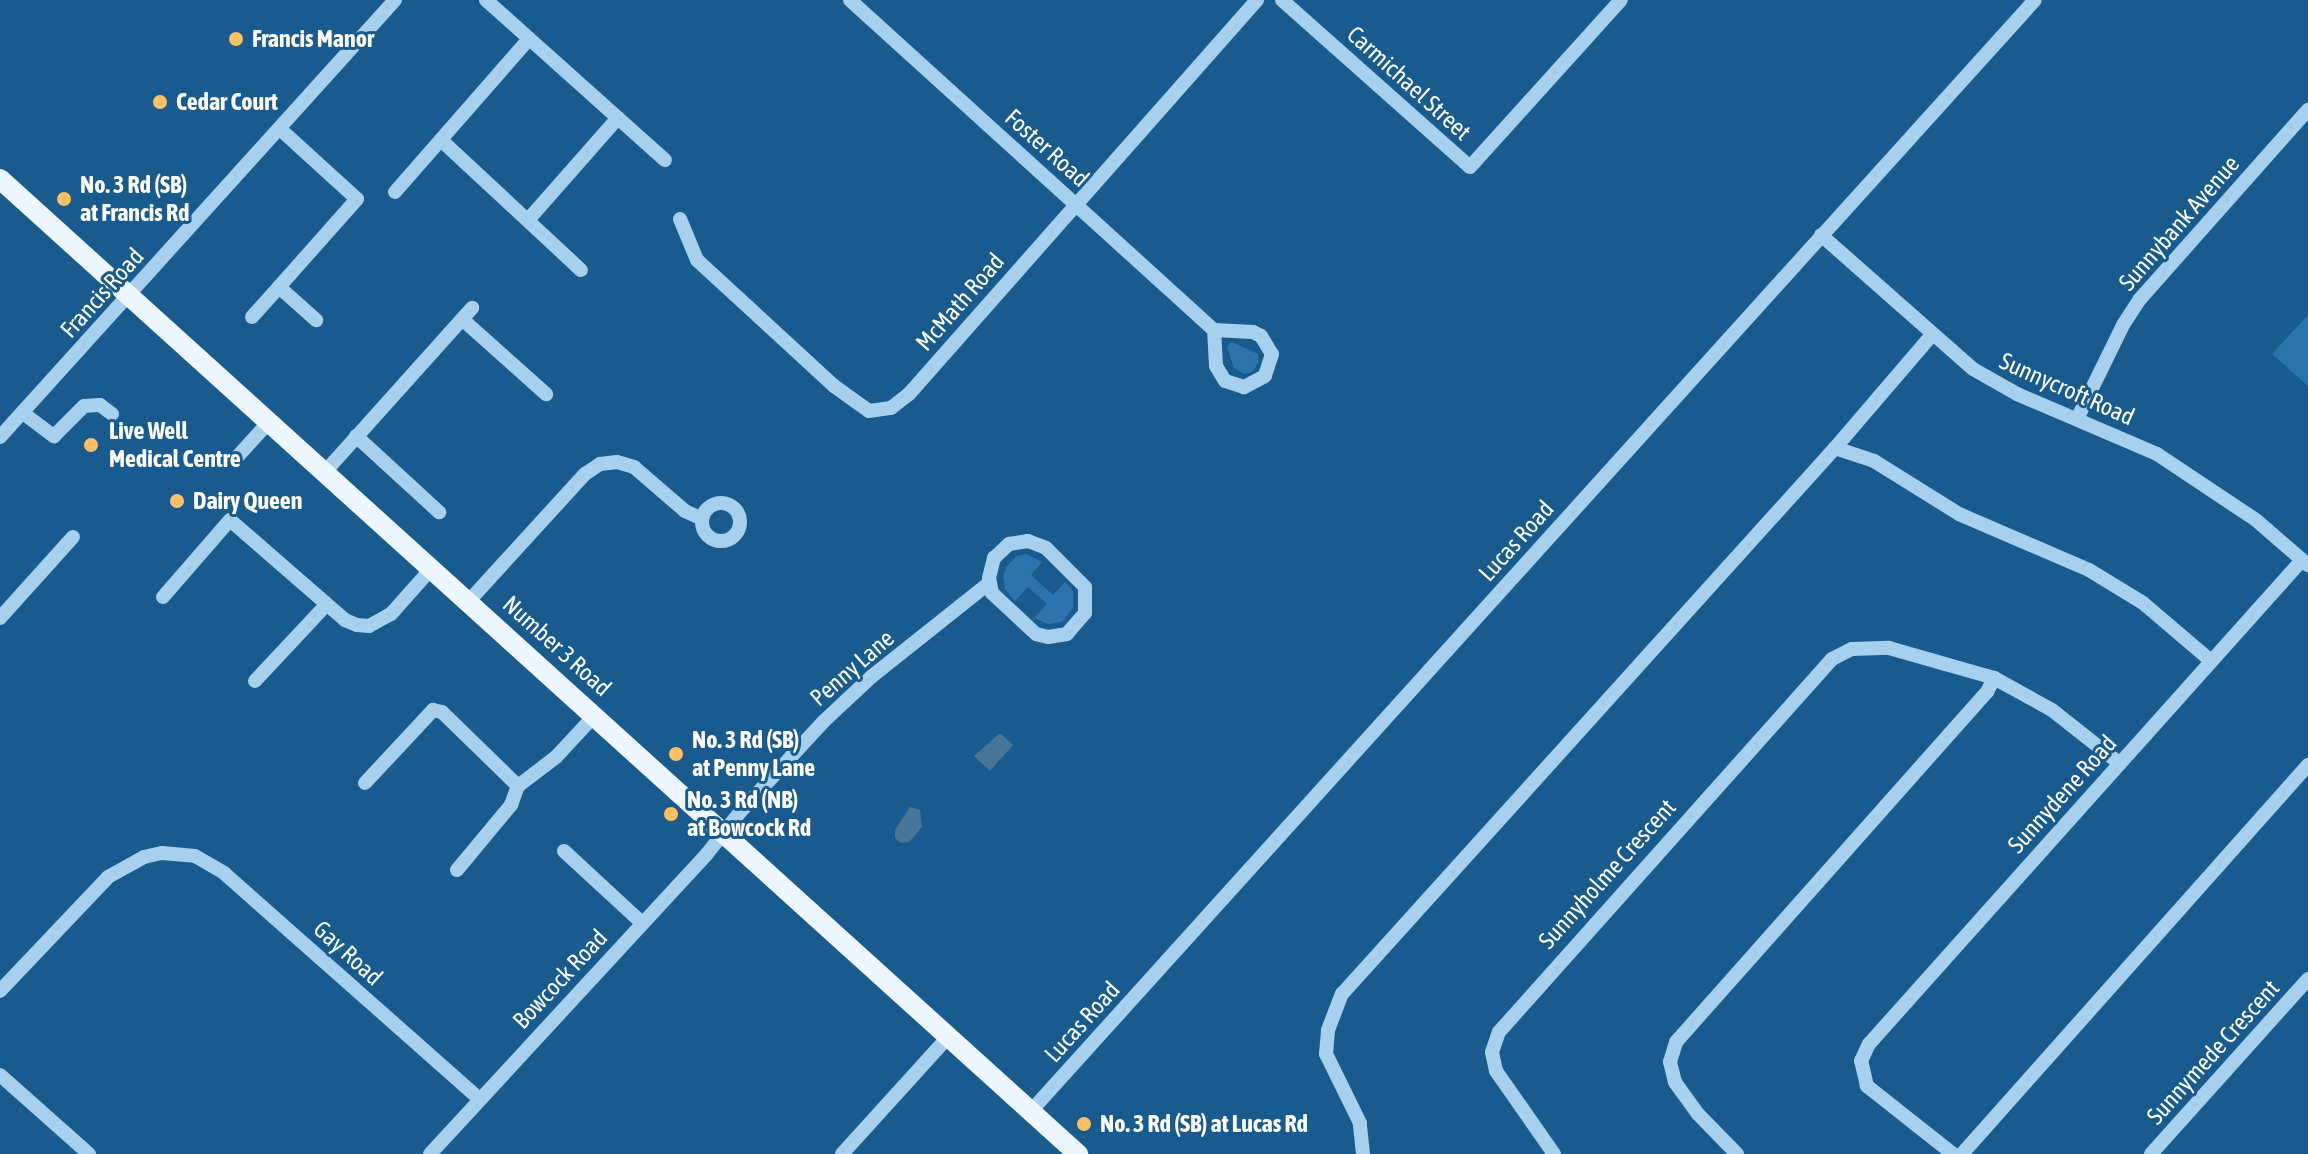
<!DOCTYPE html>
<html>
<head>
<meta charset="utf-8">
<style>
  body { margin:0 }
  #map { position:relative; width:2308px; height:1154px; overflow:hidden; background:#195b8e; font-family:"Asap Condensed",sans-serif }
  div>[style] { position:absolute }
  .green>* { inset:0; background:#2c75ac }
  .water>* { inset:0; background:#48769a }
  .minor>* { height:14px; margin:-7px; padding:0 7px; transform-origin:7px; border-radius:7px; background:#a6d0ee }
  .minor>.ring { margin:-7px; padding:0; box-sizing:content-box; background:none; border:14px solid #a6d0ee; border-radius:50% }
  .major>* { height:20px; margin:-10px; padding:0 10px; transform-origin:10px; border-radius:10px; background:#edf6ff }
  .dots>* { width:22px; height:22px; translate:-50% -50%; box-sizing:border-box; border:4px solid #195b8e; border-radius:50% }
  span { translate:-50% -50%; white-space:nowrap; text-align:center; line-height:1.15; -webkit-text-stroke:6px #195b8e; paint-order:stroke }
  .poi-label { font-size:24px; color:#fff; font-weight:700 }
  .left { translate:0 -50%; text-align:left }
  .street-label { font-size:24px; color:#fff }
</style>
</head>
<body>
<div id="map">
  <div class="green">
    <i style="clip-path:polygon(2308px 315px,2308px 386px,2272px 354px)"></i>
    <i style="clip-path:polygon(1232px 342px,1258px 354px,1259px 362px,1252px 372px,1244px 374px,1234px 368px,1227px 346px)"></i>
    <i style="clip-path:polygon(1026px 554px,1042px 562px,1031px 575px,1053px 595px,1065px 582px,1073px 591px,1073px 608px,1062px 622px,1048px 624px,1034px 618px,1047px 604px,1028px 587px,1015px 601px,1005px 589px,1003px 576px,1007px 566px,1017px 556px)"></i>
  </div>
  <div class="water">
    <i style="clip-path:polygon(1000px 733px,1013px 745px,990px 771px,974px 756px)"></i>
    <i style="clip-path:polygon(910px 807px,920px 810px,922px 827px,909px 842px,901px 843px,895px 838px,895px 830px)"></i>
  </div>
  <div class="minor">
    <i style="left:486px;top:0;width:240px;rotate:41.8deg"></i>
    <i style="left:850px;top:0;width:491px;rotate:42.2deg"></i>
    <i style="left:1282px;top:0;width:251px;rotate:41.6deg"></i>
    <i style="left:1470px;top:167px;width:225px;rotate:-47.9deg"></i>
    <i style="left:280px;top:129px;width:104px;rotate:42.3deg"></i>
    <i style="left:357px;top:199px;width:118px;rotate:131.6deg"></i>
    <i style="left:279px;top:287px;width:50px;rotate:41.7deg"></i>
    <i style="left:441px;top:140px;width:191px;rotate:42.9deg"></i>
    <i style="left:395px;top:192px;width:203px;rotate:-48.8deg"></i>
    <i style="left:680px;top:219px;width:44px;rotate:67.5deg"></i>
    <i style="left:697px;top:260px;width:186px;rotate:42.6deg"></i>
    <i style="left:834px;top:386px;width:43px;rotate:35.5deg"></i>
    <i style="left:869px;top:411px;width:22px;rotate:-8deg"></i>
    <i style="left:891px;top:408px;width:23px;rotate:-38deg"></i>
    <i style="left:909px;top:394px;width:526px;rotate:-48.55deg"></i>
    <i style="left:528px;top:220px;width:136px;rotate:-48.6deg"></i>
    <i style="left:1821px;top:235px;width:203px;rotate:41.4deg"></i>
    <i style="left:1973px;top:369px;width:51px;rotate:29.6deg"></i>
    <i style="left:2017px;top:394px;width:152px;rotate:23.2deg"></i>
    <i style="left:2157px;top:454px;width:119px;rotate:33.7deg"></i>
    <i style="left:2256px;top:520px;width:69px;rotate:40.9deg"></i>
    <i style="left:252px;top:317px;width:40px;rotate:-48deg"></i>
    <i style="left:462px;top:319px;width:113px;rotate:41.8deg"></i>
    <i style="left:1214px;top:330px;width:39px;rotate:3deg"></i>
    <i style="left:1253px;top:332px;width:9px;rotate:27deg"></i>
    <i style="left:1261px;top:336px;width:21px;rotate:59deg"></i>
    <i style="left:1272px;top:354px;width:23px;rotate:108deg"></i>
    <i style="left:1265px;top:376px;width:24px;rotate:152deg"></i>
    <i style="left:1244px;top:387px;width:20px;rotate:-162deg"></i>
    <i style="left:1225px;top:381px;width:17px;rotate:-121deg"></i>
    <i style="left:1216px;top:366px;width:36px;rotate:-93deg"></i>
    <i style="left:23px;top:413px;width:39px;rotate:37deg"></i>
    <i style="left:54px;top:436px;width:42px;rotate:-45deg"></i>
    <i style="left:84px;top:406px;width:16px;rotate:-4deg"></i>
    <i style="left:100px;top:405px;width:15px;rotate:37deg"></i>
    <i style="left:2077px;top:419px;width:105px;rotate:-63.9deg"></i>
    <i style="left:2123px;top:325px;width:31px;rotate:-57deg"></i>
    <i style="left:2140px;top:299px;width:253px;rotate:-48.4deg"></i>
    <i style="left:356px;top:436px;width:113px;rotate:42.5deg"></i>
    <i style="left:0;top:437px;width:589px;rotate:-47.89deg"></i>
    <i style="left:1835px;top:448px;width:41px;rotate:18.4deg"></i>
    <i style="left:1874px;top:461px;width:100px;rotate:31.9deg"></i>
    <i style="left:1959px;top:514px;width:142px;rotate:23.3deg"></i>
    <i style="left:2089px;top:570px;width:63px;rotate:31.4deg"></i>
    <i style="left:2143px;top:603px;width:88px;rotate:40.4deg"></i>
    <i style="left:238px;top:456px;width:45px;rotate:-47.7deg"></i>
    <i style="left:324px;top:473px;width:222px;rotate:-48.1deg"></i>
    <i class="ring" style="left:702px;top:503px;width:24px;height:24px"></i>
    <i style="left:1028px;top:541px;width:19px;rotate:21deg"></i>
    <i style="left:1046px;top:548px;width:55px;rotate:45deg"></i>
    <i style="left:1085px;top:587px;width:26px;rotate:90deg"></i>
    <i style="left:1085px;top:613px;width:28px;rotate:131deg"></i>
    <i style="left:1067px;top:634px;width:19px;rotate:171deg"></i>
    <i style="left:1048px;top:637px;width:12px;rotate:-166deg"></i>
    <i style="left:1036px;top:634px;width:60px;rotate:-137deg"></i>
    <i style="left:992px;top:593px;width:15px;rotate:-101deg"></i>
    <i style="left:989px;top:578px;width:21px;rotate:-76deg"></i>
    <i style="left:994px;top:558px;width:21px;rotate:-43deg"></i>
    <i style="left:1009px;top:544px;width:19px;rotate:-9deg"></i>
    <i style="left:163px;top:597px;width:102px;rotate:-49deg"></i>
    <i style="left:230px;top:520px;width:152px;rotate:41deg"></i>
    <i style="left:345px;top:620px;width:13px;rotate:23deg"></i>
    <i style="left:357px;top:625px;width:12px;rotate:5deg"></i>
    <i style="left:369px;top:626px;width:25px;rotate:-29deg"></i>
    <i style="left:391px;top:614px;width:60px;rotate:-48.4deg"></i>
    <i style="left:468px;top:602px;width:173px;rotate:-47.6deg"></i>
    <i style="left:585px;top:474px;width:18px;rotate:-34deg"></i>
    <i style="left:600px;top:464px;width:17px;rotate:-7deg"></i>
    <i style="left:617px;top:462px;width:18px;rotate:16deg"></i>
    <i style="left:634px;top:467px;width:67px;rotate:40.8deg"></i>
    <i style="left:685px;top:511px;width:19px;rotate:25deg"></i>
    <i style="left:0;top:618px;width:109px;rotate:-48deg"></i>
    <i style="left:255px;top:681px;width:105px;rotate:-46.9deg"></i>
    <i style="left:365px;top:783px;width:100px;rotate:-47deg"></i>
    <i style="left:433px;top:710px;width:9px;rotate:13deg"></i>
    <i style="left:442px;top:712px;width:106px;rotate:44.2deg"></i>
    <i style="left:564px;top:851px;width:106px;rotate:42.7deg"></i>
    <i style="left:457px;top:870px;width:85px;rotate:-50.3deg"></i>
    <i style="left:511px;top:805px;width:20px;rotate:-70deg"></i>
    <i style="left:518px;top:786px;width:48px;rotate:-37.3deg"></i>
    <i style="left:556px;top:757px;width:57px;rotate:-47.1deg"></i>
    <i style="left:0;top:991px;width:157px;rotate:-46.5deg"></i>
    <i style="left:108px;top:877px;width:41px;rotate:-29.1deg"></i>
    <i style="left:144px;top:857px;width:18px;rotate:-13deg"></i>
    <i style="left:162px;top:853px;width:33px;rotate:5deg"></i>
    <i style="left:195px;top:856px;width:34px;rotate:30deg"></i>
    <i style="left:224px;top:873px;width:341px;rotate:41.5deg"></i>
    <i style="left:0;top:1075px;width:119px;rotate:41.6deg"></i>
    <i style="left:1031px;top:1111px;width:1497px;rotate:-47.9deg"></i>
    <i style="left:430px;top:1154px;width:407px;rotate:-47.3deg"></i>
    <i style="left:706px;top:855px;width:56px;rotate:-51.5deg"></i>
    <i style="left:741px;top:811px;width:122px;rotate:-47.3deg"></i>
    <i style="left:824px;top:721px;width:64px;rotate:-43.1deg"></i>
    <i style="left:871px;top:677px;width:151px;rotate:-38.5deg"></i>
    <i style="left:842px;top:1154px;width:159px;rotate:-47.8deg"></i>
    <i style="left:1363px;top:1154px;width:31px;rotate:-96deg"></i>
    <i style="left:1360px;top:1123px;width:77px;rotate:-116.2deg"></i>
    <i style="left:1326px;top:1054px;width:24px;rotate:-85deg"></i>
    <i style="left:1328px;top:1030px;width:39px;rotate:-69deg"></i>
    <i style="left:1342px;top:994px;width:736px;rotate:-47.92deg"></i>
    <i style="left:1835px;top:448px;width:149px;rotate:-49.4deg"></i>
    <i style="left:1554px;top:1154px;width:101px;rotate:-124.9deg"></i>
    <i style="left:1496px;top:1071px;width:19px;rotate:-102deg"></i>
    <i style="left:1492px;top:1052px;width:21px;rotate:-71deg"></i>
    <i style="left:1499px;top:1032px;width:500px;rotate:-48.24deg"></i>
    <i style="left:1832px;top:659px;width:22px;rotate:-27deg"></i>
    <i style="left:1852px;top:649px;width:37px;rotate:-2deg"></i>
    <i style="left:1889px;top:648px;width:109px;rotate:15.9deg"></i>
    <i style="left:1994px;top:678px;width:66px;rotate:28.9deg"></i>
    <i style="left:2052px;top:710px;width:85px;rotate:38.3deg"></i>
    <i style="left:1737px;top:1154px;width:56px;rotate:-134.3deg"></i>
    <i style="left:1698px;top:1114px;width:39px;rotate:-126deg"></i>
    <i style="left:1675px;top:1082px;width:21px;rotate:-104deg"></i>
    <i style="left:1670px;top:1062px;width:21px;rotate:-73deg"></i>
    <i style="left:1676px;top:1042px;width:468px;rotate:-48.4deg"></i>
    <i style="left:1987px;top:692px;width:16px;rotate:-63deg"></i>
    <i style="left:1953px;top:1154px;width:110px;rotate:-141.7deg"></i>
    <i style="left:1867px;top:1086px;width:26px;rotate:-103deg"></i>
    <i style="left:1861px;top:1061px;width:19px;rotate:-65deg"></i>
    <i style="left:1869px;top:1044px;width:649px;rotate:-48.18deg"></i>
    <i style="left:1962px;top:1154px;width:521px;rotate:-48.35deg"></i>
    <i style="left:2151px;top:1154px;width:235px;rotate:-48.1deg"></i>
  </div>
  <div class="major">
    <i style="left:0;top:179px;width:1454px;rotate:42.13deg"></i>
  </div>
  <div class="dots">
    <i style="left:236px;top:39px;background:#ffbf63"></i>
    <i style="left:160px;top:102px;background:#ffbf63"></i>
    <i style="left:64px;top:199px;background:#ffbf63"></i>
    <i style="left:91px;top:445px;background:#ffbf63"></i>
    <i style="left:177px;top:501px;background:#ffbf63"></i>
    <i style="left:676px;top:754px;background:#ffbf63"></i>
    <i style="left:671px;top:814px;background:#ffbf63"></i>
    <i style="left:1084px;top:1124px;background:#ffbf63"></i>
  </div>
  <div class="poi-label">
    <span class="left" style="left:252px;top:39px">Francis Manor</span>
    <span class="left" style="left:176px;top:102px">Cedar Court</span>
    <span class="left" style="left:80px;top:199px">No. 3 Rd (SB)<br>at Francis Rd</span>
    <span class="left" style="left:109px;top:445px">Live Well<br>Medical Centre</span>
    <span class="left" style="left:193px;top:501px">Dairy Queen</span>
    <span class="left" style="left:692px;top:754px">No. 3 Rd (SB)<br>at Penny Lane</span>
    <span class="left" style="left:687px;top:814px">No. 3 Rd (NB)<br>at Bowcock Rd</span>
    <span class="left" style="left:1100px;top:1124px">No. 3 Rd (SB) at Lucas Rd</span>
  </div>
  <div class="street-label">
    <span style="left:1409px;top:83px;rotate:42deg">Carmichael Street</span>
    <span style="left:1047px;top:148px;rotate:42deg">Foster Road</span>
    <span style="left:2179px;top:223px;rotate:-49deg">Sunnybank Avenue</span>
    <span style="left:102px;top:293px;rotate:-48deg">Francis Road</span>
    <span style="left:960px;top:302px;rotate:-49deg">McMath Road</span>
    <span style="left:2067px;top:389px;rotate:24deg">Sunnycroft Road</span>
    <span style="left:1516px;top:541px;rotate:-48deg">Lucas Road</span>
    <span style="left:557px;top:646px;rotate:42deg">Number 3 Road</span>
    <span style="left:852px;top:668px;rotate:-41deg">Penny Lane</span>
    <span style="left:2062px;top:794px;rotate:-48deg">Sunnydene Road</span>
    <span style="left:1607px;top:874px;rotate:-48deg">Sunnyholme Crescent</span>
    <span style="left:348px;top:953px;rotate:42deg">Gay Road</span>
    <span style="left:560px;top:979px;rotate:-47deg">Bowcock Road</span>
    <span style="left:1082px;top:1022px;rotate:-48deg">Lucas Road</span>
    <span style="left:2213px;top:1052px;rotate:-48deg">Sunnymede Crescent</span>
  </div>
</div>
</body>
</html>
